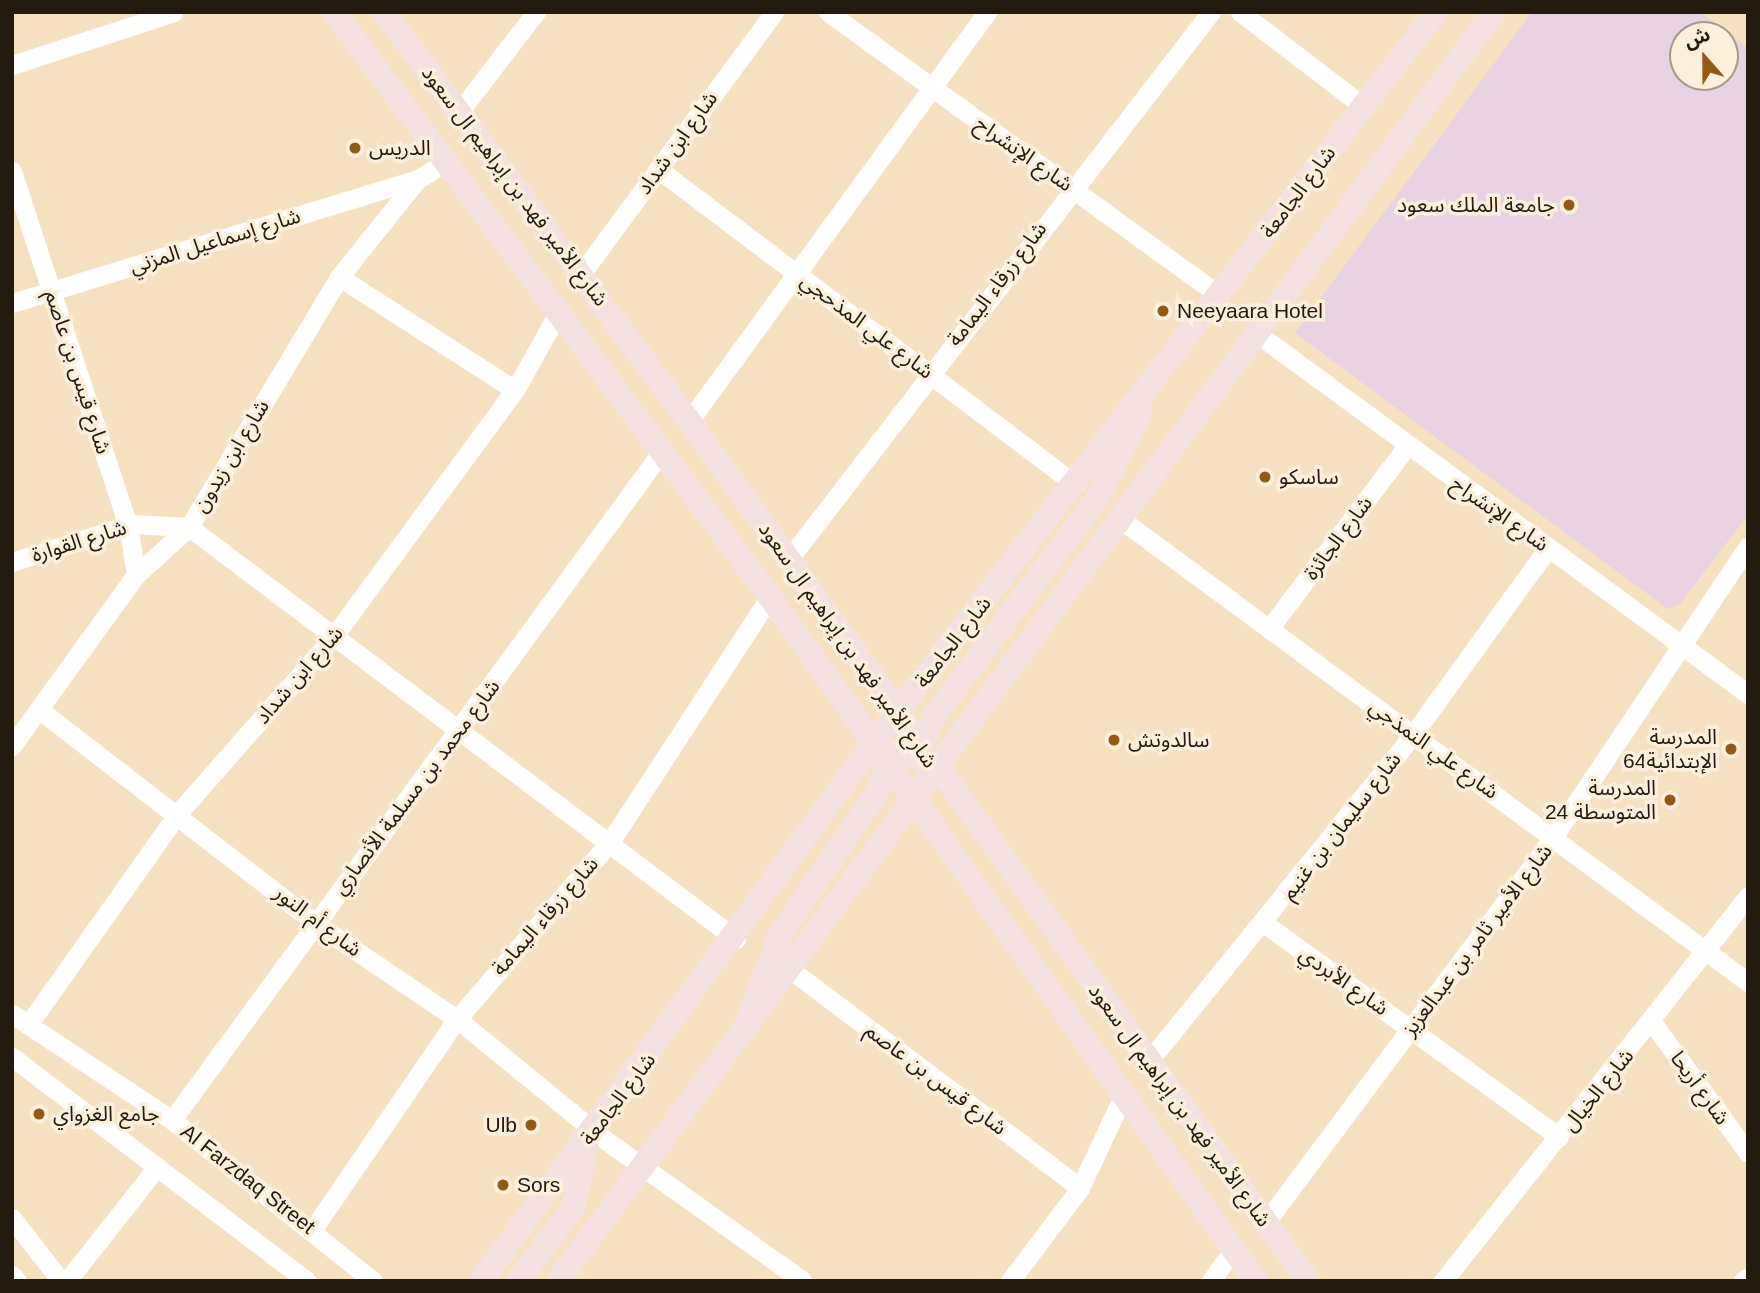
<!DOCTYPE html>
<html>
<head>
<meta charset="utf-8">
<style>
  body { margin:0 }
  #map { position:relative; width:1760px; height:1293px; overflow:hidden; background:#f6e1c0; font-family:Helvetica,"Noto Sans Arabic",sans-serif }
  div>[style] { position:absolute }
  .education>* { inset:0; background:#e7d3e2 }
  .minor>* { height:19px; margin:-9.5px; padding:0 9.5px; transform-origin:9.5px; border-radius:9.5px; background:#fff }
  .major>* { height:24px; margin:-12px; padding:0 12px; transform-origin:12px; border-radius:12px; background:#f4e2e2 }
  .dots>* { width:19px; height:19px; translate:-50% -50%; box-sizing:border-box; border:4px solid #fcefdb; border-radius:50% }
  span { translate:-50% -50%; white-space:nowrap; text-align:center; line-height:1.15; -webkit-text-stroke:7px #fcefdb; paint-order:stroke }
  .street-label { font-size:21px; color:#231b0f }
  .poi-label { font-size:21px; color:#231b0f }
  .left { translate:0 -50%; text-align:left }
  .right { translate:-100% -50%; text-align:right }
  .frame { position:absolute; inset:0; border:14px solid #231b0f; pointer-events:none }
  .north { position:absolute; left:1669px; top:21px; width:70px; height:70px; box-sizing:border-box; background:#fcefdb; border:2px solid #a59a89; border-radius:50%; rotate:339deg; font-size:19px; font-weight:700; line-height:28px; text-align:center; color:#231b0f }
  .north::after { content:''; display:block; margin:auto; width:24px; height:32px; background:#935915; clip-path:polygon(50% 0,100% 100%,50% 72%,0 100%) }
</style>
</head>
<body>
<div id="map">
  <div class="education">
    <i style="clip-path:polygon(evenodd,1532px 12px,1700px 12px,1748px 48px,1748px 515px,1680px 604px,1668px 609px,1295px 333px,1532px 12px,1683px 35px,1725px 35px,1725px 77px,1683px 77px,1683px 35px)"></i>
  </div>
  <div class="minor">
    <i style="left:828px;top:12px;width:484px;rotate:35.9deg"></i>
    <i style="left:1240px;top:12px;width:155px;rotate:37.4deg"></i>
    <i style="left:12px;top:65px;width:170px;rotate:-18.1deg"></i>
    <i style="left:459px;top:112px;width:126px;rotate:-52.4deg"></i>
    <i style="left:658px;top:169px;width:523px;rotate:37.07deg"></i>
    <i style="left:12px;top:171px;width:373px;rotate:71.9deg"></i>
    <i style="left:128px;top:525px;width:51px;rotate:80.9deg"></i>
    <i style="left:581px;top:274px;width:325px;rotate:-53.6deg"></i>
    <i style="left:339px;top:277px;width:209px;rotate:32.7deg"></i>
    <i style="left:12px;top:303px;width:425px;rotate:-17deg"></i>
    <i style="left:1255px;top:332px;width:612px;rotate:36.29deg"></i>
    <i style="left:689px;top:421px;width:506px;rotate:-53.92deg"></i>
    <i style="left:1119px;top:518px;width:782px;rotate:36.42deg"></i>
    <i style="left:788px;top:560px;width:692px;rotate:-52.34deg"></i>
    <i style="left:12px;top:562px;width:125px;rotate:-17.7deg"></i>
    <i style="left:131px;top:524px;width:58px;rotate:3deg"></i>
    <i style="left:189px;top:527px;width:685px;rotate:36.99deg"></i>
    <i style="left:1269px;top:629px;width:228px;rotate:-53deg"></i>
    <i style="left:41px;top:711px;width:346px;rotate:37.7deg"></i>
    <i style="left:315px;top:923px;width:171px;rotate:34.1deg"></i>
    <i style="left:457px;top:1019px;width:195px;rotate:39.2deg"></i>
    <i style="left:608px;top:1142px;width:239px;rotate:35.5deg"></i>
    <i style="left:12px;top:746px;width:211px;rotate:-54.1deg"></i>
    <i style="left:136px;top:575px;width:72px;rotate:-42.2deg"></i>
    <i style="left:189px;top:527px;width:292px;rotate:-59deg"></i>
    <i style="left:339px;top:277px;width:124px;rotate:-51.2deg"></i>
    <i style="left:417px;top:180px;width:31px;rotate:-33deg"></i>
    <i style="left:1265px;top:924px;width:363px;rotate:35.9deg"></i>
    <i style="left:791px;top:970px;width:362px;rotate:37deg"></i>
    <i style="left:12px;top:1014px;width:192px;rotate:33.5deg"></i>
    <i style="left:172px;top:1120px;width:258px;rotate:38.7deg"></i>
    <i style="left:1652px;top:1022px;width:162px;rotate:53.8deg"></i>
    <i style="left:28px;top:1025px;width:261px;rotate:-54.7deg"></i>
    <i style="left:179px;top:812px;width:235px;rotate:-48.6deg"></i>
    <i style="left:334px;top:636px;width:305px;rotate:-53.7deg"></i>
    <i style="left:515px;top:390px;width:86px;rotate:-60.8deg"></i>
    <i style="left:12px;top:1057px;width:370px;rotate:37.2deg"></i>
    <i style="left:1148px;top:1062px;width:423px;rotate:-51deg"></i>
    <i style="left:1414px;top:733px;width:228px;rotate:-54.1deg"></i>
    <i style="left:172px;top:1120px;width:826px;rotate:-53.77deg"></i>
    <i style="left:12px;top:1218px;width:80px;rotate:52.1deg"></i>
    <i style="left:1265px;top:1223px;width:483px;rotate:-53.2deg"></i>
    <i style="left:1554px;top:836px;width:349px;rotate:-56.2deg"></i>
    <i style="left:313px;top:1229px;width:255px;rotate:-55.6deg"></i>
    <i style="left:457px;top:1019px;width:234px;rotate:-49.2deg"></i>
    <i style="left:610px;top:842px;width:293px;rotate:-56.9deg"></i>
    <i style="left:12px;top:1275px;width:8px;rotate:50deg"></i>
    <i style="left:67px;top:1281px;width:145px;rotate:-51.7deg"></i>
    <i style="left:1010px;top:1281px;width:116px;rotate:-53deg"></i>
    <i style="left:1080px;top:1188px;width:104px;rotate:-64.9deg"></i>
    <i style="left:1211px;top:1281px;width:38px;rotate:-55deg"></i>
    <i style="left:1443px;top:1281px;width:491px;rotate:-51.6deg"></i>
    <i style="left:1743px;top:1281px;width:6px;rotate:-39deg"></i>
  </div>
  <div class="major">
    <i style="left:334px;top:12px;width:730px;rotate:53.3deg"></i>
    <i style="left:770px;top:597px;width:839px;rotate:54.61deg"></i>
    <i style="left:384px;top:12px;width:510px;rotate:53.29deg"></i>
    <i style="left:689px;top:421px;width:1060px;rotate:54.25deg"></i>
    <i style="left:916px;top:759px;width:41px;rotate:-68.5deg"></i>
    <i style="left:931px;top:721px;width:276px;rotate:-53.3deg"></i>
    <i style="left:1096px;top:500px;width:98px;rotate:-62.7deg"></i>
    <i style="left:747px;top:1022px;width:93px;rotate:-69.2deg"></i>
    <i style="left:780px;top:935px;width:171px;rotate:-55.8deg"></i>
    <i style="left:876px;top:794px;width:46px;rotate:-66.8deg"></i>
    <i style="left:481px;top:1281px;width:667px;rotate:-53.9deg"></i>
    <i style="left:874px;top:742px;width:921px;rotate:-52.41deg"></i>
    <i style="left:518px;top:1281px;width:94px;rotate:-53.3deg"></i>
    <i style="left:574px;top:1206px;width:65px;rotate:-78.5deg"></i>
    <i style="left:558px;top:1281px;width:1577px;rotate:-53.59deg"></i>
  </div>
  <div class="dots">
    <i style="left:355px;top:148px;background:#935915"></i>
    <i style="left:1569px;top:205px;background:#935915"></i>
    <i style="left:1163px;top:311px;background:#935915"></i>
    <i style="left:1265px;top:477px;background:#935915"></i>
    <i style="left:1114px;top:740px;background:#935915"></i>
    <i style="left:1731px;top:749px;background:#935915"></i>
    <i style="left:1670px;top:800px;background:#935915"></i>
    <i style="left:39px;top:1114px;background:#935915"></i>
    <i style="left:531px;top:1125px;background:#935915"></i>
    <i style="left:503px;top:1185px;background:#935915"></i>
  </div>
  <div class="street-label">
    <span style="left:677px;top:143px;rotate:-54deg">شارع ابن شداد</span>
    <span style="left:1024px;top:154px;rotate:35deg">شارع الإنشراح</span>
    <span style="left:515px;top:186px;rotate:53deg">شارع الأمير فهد بن إبراهيم ال سعود</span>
    <span style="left:1298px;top:192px;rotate:-53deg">شارع الجامعة</span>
    <span style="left:215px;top:241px;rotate:-17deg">شارع إسماعيل المزني</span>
    <span style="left:997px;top:284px;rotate:-53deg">شارع زرقاء اليمامة</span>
    <span style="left:867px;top:326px;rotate:37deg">شارع علي المذحجي</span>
    <span style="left:78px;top:372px;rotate:72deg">شارع قيس بن عاصم</span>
    <span style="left:231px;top:456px;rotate:-59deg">شارع ابن زيدون</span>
    <span style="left:1500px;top:514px;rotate:35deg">شارع الإنشراح</span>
    <span style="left:1338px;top:538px;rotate:-53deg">شارع الجائزة</span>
    <span style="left:79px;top:541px;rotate:-17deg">شارع القوارة</span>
    <span style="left:953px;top:642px;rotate:-52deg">شارع الجامعة</span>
    <span style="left:848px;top:645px;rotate:55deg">شارع الأمير فهد بن إبراهيم ال سعود</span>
    <span style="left:299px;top:675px;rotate:-49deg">شارع ابن شداد</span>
    <span style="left:1434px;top:749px;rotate:36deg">شارع علي النمذجي</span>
    <span style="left:416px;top:787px;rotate:-53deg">شارع محمد بن مسلمة الأنصاري</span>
    <span style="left:1341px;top:826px;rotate:-52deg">شارع سليمان بن غنيم</span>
    <span style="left:545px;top:916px;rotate:-49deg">شارع زرقاء اليمامة</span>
    <span style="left:318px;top:921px;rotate:37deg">شارع أم النور</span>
    <span style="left:1477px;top:940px;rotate:-53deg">شارع الأمير ثامر بن عبدالعزيز</span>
    <span style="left:1344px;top:981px;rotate:35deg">شارع الأبردي</span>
    <span style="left:936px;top:1079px;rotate:37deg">شارع قيس بن عاصم</span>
    <span style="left:1700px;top:1088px;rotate:54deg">شارع أريحا</span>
    <span style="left:1598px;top:1090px;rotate:-51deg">شارع الخيال</span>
    <span style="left:618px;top:1099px;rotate:-53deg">شارع الجامعة</span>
    <span style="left:1180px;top:1105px;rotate:54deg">شارع الأمير فهد بن إبراهيم ال سعود</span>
    <span style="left:248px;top:1179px;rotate:38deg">Al Farzdaq Street</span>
  </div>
  <div class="poi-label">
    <span class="left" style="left:369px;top:148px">الدريس</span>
    <span class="right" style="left:1555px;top:205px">جامعة الملك سعود</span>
    <span class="left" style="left:1177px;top:311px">Neeyaara Hotel</span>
    <span class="left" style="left:1279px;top:477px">ساسكو</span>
    <span class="right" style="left:1717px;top:749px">المدرسة<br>الإبتدائية64</span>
    <span class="left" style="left:1128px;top:740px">سالدوتش</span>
    <span class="right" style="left:1656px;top:800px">المدرسة<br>المتوسطة 24</span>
    <span class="left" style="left:53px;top:1114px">جامع الغزواي</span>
    <span class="right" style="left:517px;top:1125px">Ulb</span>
    <span class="left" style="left:517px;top:1185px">Sors</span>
  </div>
  <div class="frame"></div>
  <div class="north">ش</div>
</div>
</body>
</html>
